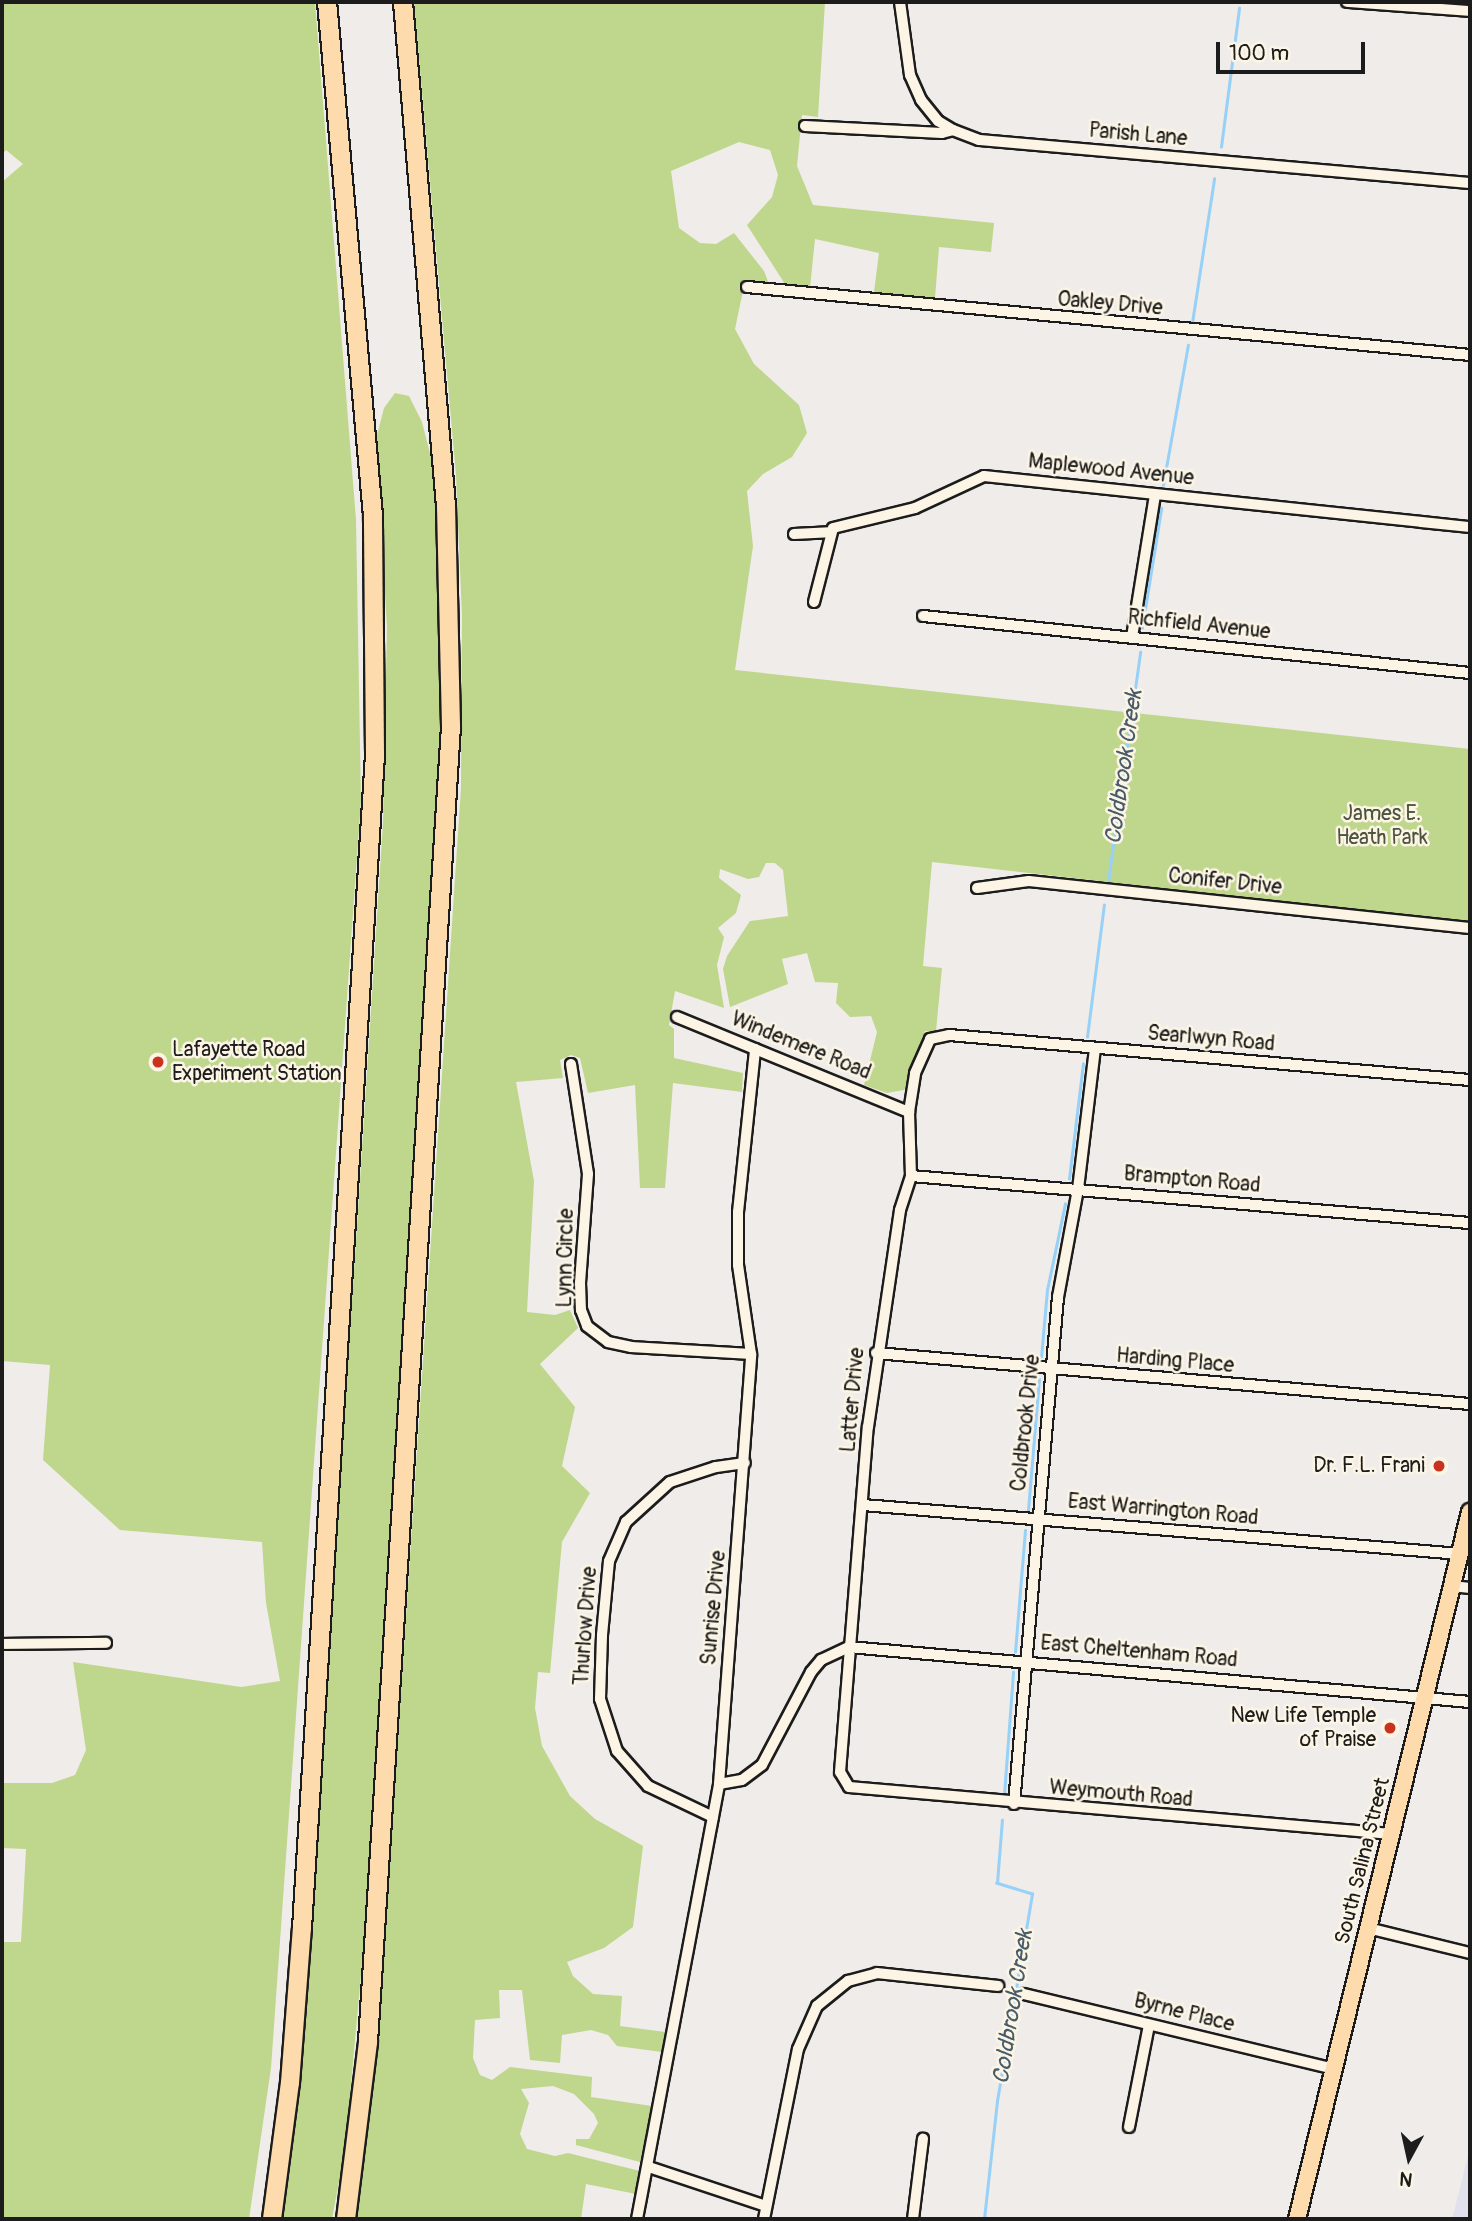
<!DOCTYPE html>
<html>
<head>
<meta charset="utf-8">
<style>
  body { margin:0 }
  #map { position:relative; width:1472px; height:2221px; overflow:hidden; background:#f0ece9; font-family:Pangolin,sans-serif }
  div>[style] { position:absolute }
  .built>* { inset:0; background:#e1e1ee }
  .green>* { inset:0; background:#bfd68d }
  .stream>* { height:2.5px; margin:-1.25px; padding:0 1.25px; transform-origin:1.25px; border-radius:1.25px; background:#97d1f7 }
  .roads { filter:drop-shadow(2px 0 #1c1c1c) drop-shadow(-2px 0 #1c1c1c) drop-shadow(0 2px #1c1c1c) drop-shadow(0 -2px #1c1c1c) }
  .minor>* { height:10px; margin:-5px; padding:0 5px; transform-origin:5px; border-radius:5px; background:#fcf5e5 }
  .primary>* { height:16px; margin:-8px; padding:0 8px; transform-origin:8px; border-radius:8px; background:#fedbac }
  .motorway>* { height:18px; margin:-9px; padding:0 9px; transform-origin:9px; border-radius:9px; background:#fedbac }
  .dots>* { width:19px; height:19px; translate:-50% -50%; box-sizing:border-box; border:4px solid #fcf5e5; border-radius:50% }
  span { translate:-50% -50%; white-space:nowrap; text-align:center; line-height:1.15; -webkit-text-stroke:5px #fcf5e5; paint-order:stroke }
  .street-label { font-size:21px; color:#1c1c1c }
  .park-label { font-size:21px; color:#4d543e }
  .poi-label { font-size:21px; color:#1c1c1c }
  .left { translate:0 -50%; text-align:left }
  .right { translate:-100% -50%; text-align:right }
  .water-label { font-size:23px; color:#475b69; font-style:italic }
  .frame { position:absolute; inset:0; border:4px solid #1c1c1c; pointer-events:none }
  .north { position:absolute; left:1374px; top:2123px; width:70px; height:70px; -webkit-text-stroke:5px #fcf5e5; paint-order:stroke; rotate:188deg; font-size:19px; font-weight:700; line-height:28px; text-align:center; color:#1c1c1c }
  .north::after { content:''; display:block; margin:auto; width:24px; height:32px; background:#1c1c1c; clip-path:polygon(50% 0,100% 100%,50% 72%,0 100%) }
  .scale { position:absolute; left:1216px; top:42px; width:149px; height:32px; box-sizing:border-box; border:4px solid #1c1c1c; border-top:0; padding-left:9px; font-size:21px; line-height:24px; white-space:nowrap; color:#1c1c1c; -webkit-text-stroke:5px #fcf5e5; paint-order:stroke }
</style>
</head>
<body>
<div id="map">
  <div class="built">
    <i style="clip-path:polygon(1470px 2148px,1470px 2219px,1452px 2219px)"></i>
  </div>
  <div class="green">
    <i style="clip-path:polygon(2px 2px,315px 2px,356px 520px,361px 800px,271px 2068px,249px 2219px,2px 2219px,2px 1942px,21px 1942px,26px 1849px,2px 1848px,2px 1783px,52px 1783px,75px 1775px,86px 1750px,73px 1662px,241px 1687px,280px 1681px,266px 1603px,262px 1542px,120px 1530px,43px 1460px,50px 1365px,2px 1361px,2px 182px,23px 164px,6px 150px,2px 155px)"></i>
    <i style="clip-path:polygon(414px 2px,825px 2px,818px 117px,802px 115px,797px 166px,813px 205px,994px 223px,991px 252px,939px 247px,935px 298px,874px 292px,879px 253px,815px 239px,810px 288px,785px 284px,747px 225px,772px 197px,778px 175px,770px 150px,739px 142px,671px 171px,679px 228px,700px 243px,716px 244px,734px 233px,764px 271px,769px 284px,745px 281px,735px 329px,754px 364px,799px 405px,807px 433px,792px 457px,763px 474px,747px 491px,753px 546px,735px 670px,1470px 749px,1470px 923px,932px 862px,923px 966px,942px 968px,936px 1031px,925px 1031px,909px 1083px,904px 1090px,887px 1093px,864px 1085px,877px 1032px,871px 1016px,850px 1017px,836px 1003px,838px 983px,815px 982px,807px 953px,782px 959px,788px 984px,730px 1007px,723px 969px,727px 956px,750px 921px,788px 916px,783px 870px,775px 863px,766px 863px,759px 877px,748px 879px,720px 869px,719px 878px,741px 895px,736px 913px,718px 928px,724px 937px,717px 965px,724px 1008px,675px 991px,669px 1025px,674px 1029px,674px 1058px,743px 1073px,742px 1092px,673px 1083px,665px 1188px,640px 1188px,635px 1085px,588px 1093px,580px 1058px,571px 1055px,560px 1060px,563px 1078px,516px 1082px,534px 1181px,527px 1312px,555px 1315px,570px 1310px,578px 1328px,540px 1364px,575px 1407px,562px 1466px,590px 1493px,562px 1542px,550px 1673px,538px 1672px,535px 1708px,542px 1746px,570px 1796px,595px 1819px,643px 1846px,633px 1927px,604px 1948px,567px 1962px,573px 1976px,593px 1994px,622px 1996px,620px 2026px,665px 2032px,662px 2052px,617px 2046px,608px 2035px,591px 2030px,562px 2035px,560px 2063px,530px 2060px,522px 1990px,499px 1990px,500px 2018px,475px 2020px,473px 2058px,480px 2075px,492px 2080px,510px 2067px,592px 2077px,591px 2097px,652px 2106px,640px 2162px,576px 2145px,576px 2139px,589px 2139px,598px 2123px,594px 2114px,574px 2094px,553px 2086px,521px 2089px,529px 2103px,520px 2134px,527px 2149px,555px 2156px,568px 2153px,640px 2171px,636px 2194px,586px 2184px,581px 2219px,357px 2219px,381px 1994px,461px 788px,462px 616px,456px 475px)"></i>
    <i style="clip-path:polygon(395px 393px,409px 396px,422px 422px,436px 477px,443px 626px,441px 761px,363px 1953px,345px 2149px,332px 2219px,277px 2219px,299px 2097px,360px 1181px,383px 823px,387px 628px,376px 439px,384px 408px)"></i>
  </div>
  <div class="stream">
    <i style="left:1221px;top:147px;width:140px;rotate:-82.6deg"></i>
    <i style="left:1192px;top:323px;width:146px;rotate:-81.3deg"></i>
    <i style="left:1163px;top:485px;width:142px;rotate:-79.9deg"></i>
    <i style="left:1142px;top:628px;width:121px;rotate:-80.9deg"></i>
    <i style="left:1108px;top:881px;width:231px;rotate:-82deg"></i>
    <i style="left:1087px;top:1037px;width:133px;rotate:-82.7deg"></i>
    <i style="left:1069px;top:1179px;width:116px;rotate:-83.1deg"></i>
    <i style="left:1041px;top:1357px;width:67px;rotate:-84.9deg"></i>
    <i style="left:1047px;top:1290px;width:88px;rotate:-78.2deg"></i>
    <i style="left:1028px;top:1510px;width:131px;rotate:-85.2deg"></i>
    <i style="left:1015px;top:1652px;width:122px;rotate:-85.3deg"></i>
    <i style="left:1004px;top:1795px;width:123px;rotate:-85.8deg"></i>
    <i style="left:984px;top:2219px;width:119px;rotate:-83.7deg"></i>
    <i style="left:997px;top:2101px;width:210px;rotate:-80.4deg"></i>
    <i style="left:1032px;top:1894px;width:37px;rotate:-163deg"></i>
    <i style="left:997px;top:1883px;width:63px;rotate:-85.5deg"></i>
  </div>
  <div class="roads">
    <div class="minor">
      <i style="left:900px;top:2px;width:74px;rotate:82.2deg"></i>
      <i style="left:910px;top:75px;width:27px;rotate:66deg"></i>
      <i style="left:921px;top:100px;width:27px;rotate:51deg"></i>
      <i style="left:938px;top:121px;width:17px;rotate:31deg"></i>
      <i style="left:1347px;top:2px;width:123px;rotate:4.2deg"></i>
      <i style="left:805px;top:126px;width:137px;rotate:2.9deg"></i>
      <i style="left:942px;top:133px;width:11px;rotate:-15deg"></i>
      <i style="left:953px;top:130px;width:28px;rotate:21deg"></i>
      <i style="left:979px;top:140px;width:493px;rotate:5deg"></i>
      <i style="left:747px;top:287px;width:726px;rotate:5.37deg"></i>
      <i style="left:794px;top:534px;width:35px;rotate:-3deg"></i>
      <i style="left:814px;top:602px;width:76px;rotate:-75.6deg"></i>
      <i style="left:833px;top:528px;width:84px;rotate:-13.7deg"></i>
      <i style="left:915px;top:508px;width:76px;rotate:-24.9deg"></i>
      <i style="left:984px;top:476px;width:489px;rotate:6deg"></i>
      <i style="left:923px;top:616px;width:550px;rotate:5.95deg"></i>
      <i style="left:1132px;top:637px;width:144px;rotate:-80.8deg"></i>
      <i style="left:977px;top:888px;width:52px;rotate:-7.7deg"></i>
      <i style="left:1029px;top:881px;width:443px;rotate:6.1deg"></i>
      <i style="left:677px;top:1017px;width:251px;rotate:22.3deg"></i>
      <i style="left:571px;top:1064px;width:111px;rotate:81.2deg"></i>
      <i style="left:588px;top:1174px;width:109px;rotate:94.2deg"></i>
      <i style="left:580px;top:1283px;width:27px;rotate:88deg"></i>
      <i style="left:581px;top:1310px;width:17px;rotate:69deg"></i>
      <i style="left:587px;top:1326px;width:26px;rotate:37deg"></i>
      <i style="left:608px;top:1342px;width:24px;rotate:12deg"></i>
      <i style="left:631px;top:1347px;width:120px;rotate:3.3deg"></i>
      <i style="left:911px;top:1176px;width:561px;rotate:4.81deg"></i>
      <i style="left:876px;top:1353px;width:596px;rotate:4.91deg"></i>
      <i style="left:863px;top:1505px;width:599px;rotate:4.69deg"></i>
      <i style="left:1452px;top:1586px;width:18px;rotate:6deg"></i>
      <i style="left:2px;top:1644px;width:104px;rotate:-0.6deg"></i>
      <i style="left:719px;top:1784px;width:23px;rotate:-10deg"></i>
      <i style="left:742px;top:1780px;width:25px;rotate:-37deg"></i>
      <i style="left:762px;top:1765px;width:105px;rotate:-62.2deg"></i>
      <i style="left:811px;top:1672px;width:16px;rotate:-50deg"></i>
      <i style="left:821px;top:1660px;width:31px;rotate:-25deg"></i>
      <i style="left:849px;top:1647px;width:623px;rotate:5.06deg"></i>
      <i style="left:1014px;top:1804px;width:509px;rotate:-85.04deg"></i>
      <i style="left:1058px;top:1297px;width:110px;rotate:-79.5deg"></i>
      <i style="left:1078px;top:1189px;width:141px;rotate:-83.1deg"></i>
      <i style="left:713px;top:1817px;width:72px;rotate:-154.5deg"></i>
      <i style="left:648px;top:1786px;width:47px;rotate:-131.5deg"></i>
      <i style="left:617px;top:1751px;width:55px;rotate:-108.1deg"></i>
      <i style="left:600px;top:1699px;width:64px;rotate:-88.2deg"></i>
      <i style="left:602px;top:1635px;width:74px;rotate:-84.6deg"></i>
      <i style="left:609px;top:1561px;width:43px;rotate:-66.4deg"></i>
      <i style="left:626px;top:1522px;width:59px;rotate:-42.3deg"></i>
      <i style="left:670px;top:1482px;width:48px;rotate:-18.1deg"></i>
      <i style="left:716px;top:1467px;width:29px;rotate:-8deg"></i>
      <i style="left:1391px;top:1834px;width:544px;rotate:-175.04deg"></i>
      <i style="left:849px;top:1787px;width:17px;rotate:-121deg"></i>
      <i style="left:840px;top:1772px;width:346px;rotate:-85.4deg"></i>
      <i style="left:868px;top:1427px;width:219px;rotate:-81.6deg"></i>
      <i style="left:900px;top:1210px;width:36px;rotate:-72deg"></i>
      <i style="left:911px;top:1176px;width:64px;rotate:-91.8deg"></i>
      <i style="left:909px;top:1112px;width:39px;rotate:-81deg"></i>
      <i style="left:915px;top:1073px;width:37px;rotate:-66deg"></i>
      <i style="left:930px;top:1039px;width:19px;rotate:-12deg"></i>
      <i style="left:949px;top:1035px;width:523px;rotate:4.94deg"></i>
      <i style="left:1368px;top:1928px;width:105px;rotate:13.8deg"></i>
      <i style="left:1024px;top:1994px;width:319px;rotate:13.6deg"></i>
      <i style="left:1129px;top:2127px;width:104px;rotate:-78.9deg"></i>
      <i style="left:649px;top:2167px;width:123px;rotate:18.4deg"></i>
      <i style="left:637px;top:2219px;width:443px;rotate:-79.3deg"></i>
      <i style="left:719px;top:1784px;width:431px;rotate:-85.7deg"></i>
      <i style="left:751px;top:1354px;width:90px;rotate:-98.3deg"></i>
      <i style="left:738px;top:1265px;width:53px;rotate:-90deg"></i>
      <i style="left:738px;top:1212px;width:164px;rotate:-84deg"></i>
      <i style="left:764px;top:2219px;width:173px;rotate:-78.7deg"></i>
      <i style="left:798px;top:2049px;width:47px;rotate:-66.2deg"></i>
      <i style="left:817px;top:2006px;width:40px;rotate:-39deg"></i>
      <i style="left:848px;top:1981px;width:30px;rotate:-15deg"></i>
      <i style="left:877px;top:1973px;width:122px;rotate:6.1deg"></i>
      <i style="left:913px;top:2219px;width:81px;rotate:-82.9deg"></i>
    </div>
    <div class="primary">
      <i style="left:1297px;top:2219px;width:728px;rotate:-76.25deg"></i>
    </div>
    <div class="motorway">
      <i style="left:272px;top:2219px;width:137px;rotate:-82.5deg"></i>
      <i style="left:290px;top:2083px;width:155px;rotate:-85.6deg"></i>
      <i style="left:302px;top:1928px;width:1176px;rotate:-86.44deg"></i>
      <i style="left:375px;top:754px;width:238px;rotate:-90.5deg"></i>
      <i style="left:373px;top:516px;width:516px;rotate:-95.11deg"></i>
      <i style="left:346px;top:2219px;width:178px;rotate:-82.9deg"></i>
      <i style="left:368px;top:2042px;width:1319px;rotate:-86.39deg"></i>
      <i style="left:451px;top:726px;width:220px;rotate:-91.3deg"></i>
      <i style="left:446px;top:506px;width:506px;rotate:-94.88deg"></i>
    </div>
  </div>
  <div class="dots">
    <i style="left:158px;top:1062px;background:#c8321e"></i>
    <i style="left:1439px;top:1466px;background:#c8321e"></i>
    <i style="left:1390px;top:1728px;background:#c8321e"></i>
  </div>
  <div class="street-label">
    <span style="left:1138px;top:135px;rotate:5deg">Parish Lane</span>
    <span style="left:1110px;top:304px;rotate:5deg">Oakley Drive</span>
    <span style="left:1111px;top:470px;rotate:6deg">Maplewood Avenue</span>
    <span style="left:1199px;top:625px;rotate:6deg">Richfield Avenue</span>
    <span style="left:1225px;top:882px;rotate:6deg">Conifer Drive</span>
    <span style="left:1211px;top:1039px;rotate:5deg">Searlwyn Road</span>
    <span style="left:801px;top:1046px;rotate:22deg">Windemere Road</span>
    <span style="left:1192px;top:1180px;rotate:5deg">Brampton Road</span>
    <span style="left:566px;top:1258px;rotate:-89deg">Lynn Circle</span>
    <span style="left:1175px;top:1361px;rotate:5deg">Harding Place</span>
    <span style="left:853px;top:1400px;rotate:-85deg">Latter Drive</span>
    <span style="left:1026px;top:1423px;rotate:-84deg">Coldbrook Drive</span>
    <span style="left:1163px;top:1510px;rotate:5deg">East Warrington Road</span>
    <span style="left:714px;top:1608px;rotate:-85deg">Sunrise Drive</span>
    <span style="left:586px;top:1626px;rotate:-86deg">Thurlow Drive</span>
    <span style="left:1139px;top:1652px;rotate:5deg">East Cheltenham Road</span>
    <span style="left:1121px;top:1794px;rotate:5deg">Weymouth Road</span>
    <span style="left:1363px;top:1861px;rotate:-76deg">South Salina Street</span>
    <span style="left:1184px;top:2013px;rotate:14deg">Byrne Place</span>
  </div>
  <div class="park-label">
    <span style="left:1382px;top:826px">James E.<br>Heath Park</span>
  </div>
  <div class="poi-label">
    <span class="left" style="left:172px;top:1062px">Lafayette Road<br>Experiment Station</span>
    <span class="right" style="left:1425px;top:1466px">Dr. F.L. Frani</span>
    <span class="right" style="left:1376px;top:1728px">New Life Temple<br>of Praise</span>
  </div>
  <div class="water-label">
    <span style="left:1124px;top:767px;rotate:-82deg">Coldbrook Creek</span>
    <span style="left:1013px;top:2007px;rotate:-81deg">Coldbrook Creek</span>
  </div>
  <div class="frame"></div>
  <div class="north">N</div>
  <div class="scale">100 m</div>
</div>
</body>
</html>
